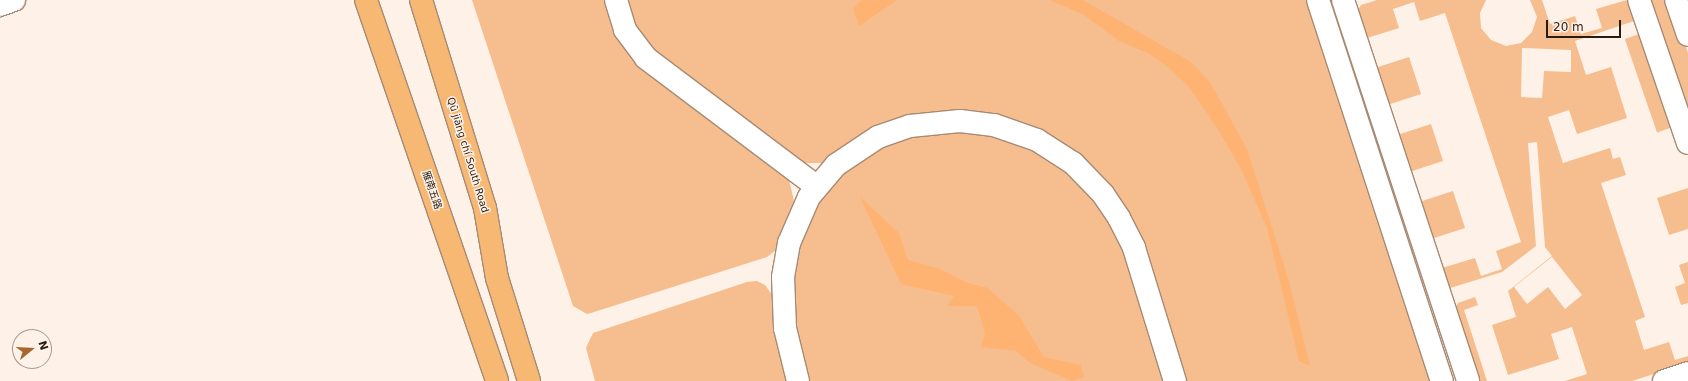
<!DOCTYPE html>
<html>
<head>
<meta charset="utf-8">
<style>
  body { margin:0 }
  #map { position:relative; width:1688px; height:381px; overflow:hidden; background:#fef1e7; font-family:"DejaVu Sans","Noto Sans SC",sans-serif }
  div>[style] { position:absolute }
  .green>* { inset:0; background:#f6bd8e; transform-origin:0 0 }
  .water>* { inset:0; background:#ffb372 }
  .roads { filter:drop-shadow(1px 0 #a78a73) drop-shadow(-1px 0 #a78a73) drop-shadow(0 1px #a78a73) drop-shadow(0 -1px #a78a73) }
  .minor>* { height:22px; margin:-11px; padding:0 11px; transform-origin:11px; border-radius:11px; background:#fff }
  .major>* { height:22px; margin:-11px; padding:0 11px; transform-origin:11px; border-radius:11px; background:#f6b872 }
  span { translate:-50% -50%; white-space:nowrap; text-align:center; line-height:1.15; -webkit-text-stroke:3px #fef1e7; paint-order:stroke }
  .street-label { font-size:10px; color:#271c13 }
  .north { position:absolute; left:12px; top:329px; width:40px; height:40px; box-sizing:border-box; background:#fef1e7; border:1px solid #a89c92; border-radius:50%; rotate:72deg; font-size:11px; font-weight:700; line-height:16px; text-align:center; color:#271c13 }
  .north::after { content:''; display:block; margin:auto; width:14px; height:18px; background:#a6682e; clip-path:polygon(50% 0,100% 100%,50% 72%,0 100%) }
  .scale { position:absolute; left:1546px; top:20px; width:75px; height:18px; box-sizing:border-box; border:2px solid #271c13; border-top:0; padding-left:5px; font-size:12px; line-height:14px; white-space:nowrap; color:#271c13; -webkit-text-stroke:3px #fef1e7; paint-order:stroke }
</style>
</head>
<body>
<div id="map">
  <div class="green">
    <i style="clip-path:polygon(472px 0,607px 0,609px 12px,789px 180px,794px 201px,775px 251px,767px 257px,594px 312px,587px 314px,573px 306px)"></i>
    <i style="clip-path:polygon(625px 0,1309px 0,1432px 381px,1184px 381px,1130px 218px,988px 115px,832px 157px,823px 163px,802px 163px,657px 55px,633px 26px)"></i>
    <i style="left:1327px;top:0;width:9px;height:401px"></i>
    <i style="clip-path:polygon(evenodd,1377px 0,1486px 0,1480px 13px,1481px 28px,1491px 40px,1506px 46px,1521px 43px,1532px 32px,1537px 17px,1530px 0,1542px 0,1550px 24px,1575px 16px,1581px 34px,1602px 28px,1596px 9px,1627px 0,1634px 21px,1575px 41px,1586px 75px,1611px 67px,1627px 118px,1577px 134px,1569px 110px,1548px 117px,1563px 163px,1610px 148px,1613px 159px,1620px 157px,1626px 175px,1601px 183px,1645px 317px,1635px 321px,1644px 350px,1669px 342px,1675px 360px,1688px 356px,1688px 363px,1632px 381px,1565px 381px,1587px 374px,1572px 327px,1551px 334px,1559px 359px,1508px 375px,1492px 325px,1516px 317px,1508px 291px,1552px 256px,1545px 247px,1537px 142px,1528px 143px,1536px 246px,1502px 272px,1450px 288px,1442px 268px,1475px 258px,1481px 276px,1502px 269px,1496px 251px,1521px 242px,1445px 13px,1420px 21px,1414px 2px,1393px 9px,1399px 28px,1367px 38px,1358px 10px,1361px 5px,1377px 0,1522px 48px,1571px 50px,1571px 72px,1544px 71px,1542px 98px,1521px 97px,1522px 48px,1377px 0,1552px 257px,1582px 295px,1565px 309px,1548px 287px,1527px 304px,1514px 287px,1552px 257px)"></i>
    <i style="clip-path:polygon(1646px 0,1670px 0,1688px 53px,1688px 121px)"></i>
    <i style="left:1639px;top:34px;width:99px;height:15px;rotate:71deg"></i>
    <i style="left:1409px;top:57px;width:39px;height:34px;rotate:72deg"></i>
    <i style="left:1431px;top:124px;width:39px;height:34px;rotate:72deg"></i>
    <i style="clip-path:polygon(977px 131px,1022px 143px,1059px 164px,1098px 203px,1128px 256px,1166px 381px,807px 381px,792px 306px,796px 254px,807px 219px,833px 181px,869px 152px,913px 134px)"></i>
    <i style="clip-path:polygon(1688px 188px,1688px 229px,1669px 235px,1657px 198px)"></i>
    <i style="left:1453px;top:191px;width:39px;height:34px;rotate:72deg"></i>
    <i style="clip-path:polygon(1688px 262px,1688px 303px,1681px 305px,1675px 287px,1685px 283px,1679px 265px)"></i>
    <i style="clip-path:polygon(757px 281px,765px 285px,773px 296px,789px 381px,595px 381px,586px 348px,593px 333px,747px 282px)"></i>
    <i style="clip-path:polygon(1475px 297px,1478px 305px,1464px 310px,1487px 381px,1478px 381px,1455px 308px,1458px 303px)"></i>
  </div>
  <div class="water">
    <i style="clip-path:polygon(861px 0,897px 0,859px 26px,853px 8px)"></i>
    <i style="clip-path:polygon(1050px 0,1083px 0,1191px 62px,1210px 82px,1247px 149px,1288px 278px,1310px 366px,1299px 361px,1267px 228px,1242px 171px,1217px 128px,1189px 87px,1168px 67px,1148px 53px,1119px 41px,1084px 15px)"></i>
    <i style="clip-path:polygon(860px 197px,899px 233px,908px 260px,940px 269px,968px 283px,988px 288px,1019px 316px,1044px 357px,1081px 365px,1084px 377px,1072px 381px,1030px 363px,1016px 351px,981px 347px,985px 333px,977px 306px,947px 306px,954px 296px,901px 284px)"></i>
  </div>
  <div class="roads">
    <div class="minor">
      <i style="left:616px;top:0;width:31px;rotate:73deg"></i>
      <i style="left:625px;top:30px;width:35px;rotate:53deg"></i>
      <i style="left:646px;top:58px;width:214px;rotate:37deg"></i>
      <i style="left:1318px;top:0;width:401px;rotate:72deg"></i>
      <i style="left:1343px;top:0;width:401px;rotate:71.8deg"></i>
      <i style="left:1639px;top:0;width:151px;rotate:71.1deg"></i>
      <i style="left:1676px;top:0;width:37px;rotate:71deg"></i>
      <i style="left:0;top:5px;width:15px;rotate:-20deg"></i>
      <i style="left:798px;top:381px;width:55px;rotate:-103.8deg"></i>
      <i style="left:785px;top:328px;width:51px;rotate:-92.2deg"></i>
      <i style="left:783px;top:277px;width:35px;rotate:-80deg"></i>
      <i style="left:789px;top:243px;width:50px;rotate:-66.5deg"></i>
      <i style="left:809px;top:197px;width:42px;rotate:-49.8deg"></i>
      <i style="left:836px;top:165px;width:50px;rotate:-33.7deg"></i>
      <i style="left:878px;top:137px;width:34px;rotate:-19deg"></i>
      <i style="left:910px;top:126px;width:50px;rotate:-5.7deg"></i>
      <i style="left:960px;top:121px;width:34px;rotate:7deg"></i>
      <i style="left:994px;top:125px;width:46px;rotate:19.2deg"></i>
      <i style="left:1037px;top:140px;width:43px;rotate:32.6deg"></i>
      <i style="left:1073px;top:163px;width:43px;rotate:45.9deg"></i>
      <i style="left:1103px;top:194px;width:29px;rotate:56deg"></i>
      <i style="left:1119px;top:218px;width:34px;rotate:63deg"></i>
      <i style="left:1134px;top:248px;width:139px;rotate:72.9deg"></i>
      <i style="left:1664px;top:381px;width:25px;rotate:-18deg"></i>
    </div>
    <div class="major">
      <i style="left:366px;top:0;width:403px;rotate:71deg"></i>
      <i style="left:421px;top:0;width:218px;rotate:72.9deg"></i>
      <i style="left:485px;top:208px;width:71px;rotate:80.3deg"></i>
      <i style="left:497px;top:278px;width:108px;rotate:72.7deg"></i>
    </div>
  </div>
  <div class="street-label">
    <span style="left:468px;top:155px;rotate:73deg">Qū jiāng chí South Road</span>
    <span style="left:432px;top:190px;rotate:71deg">雁南五路</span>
  </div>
  <div class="north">N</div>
  <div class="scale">20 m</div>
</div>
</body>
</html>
